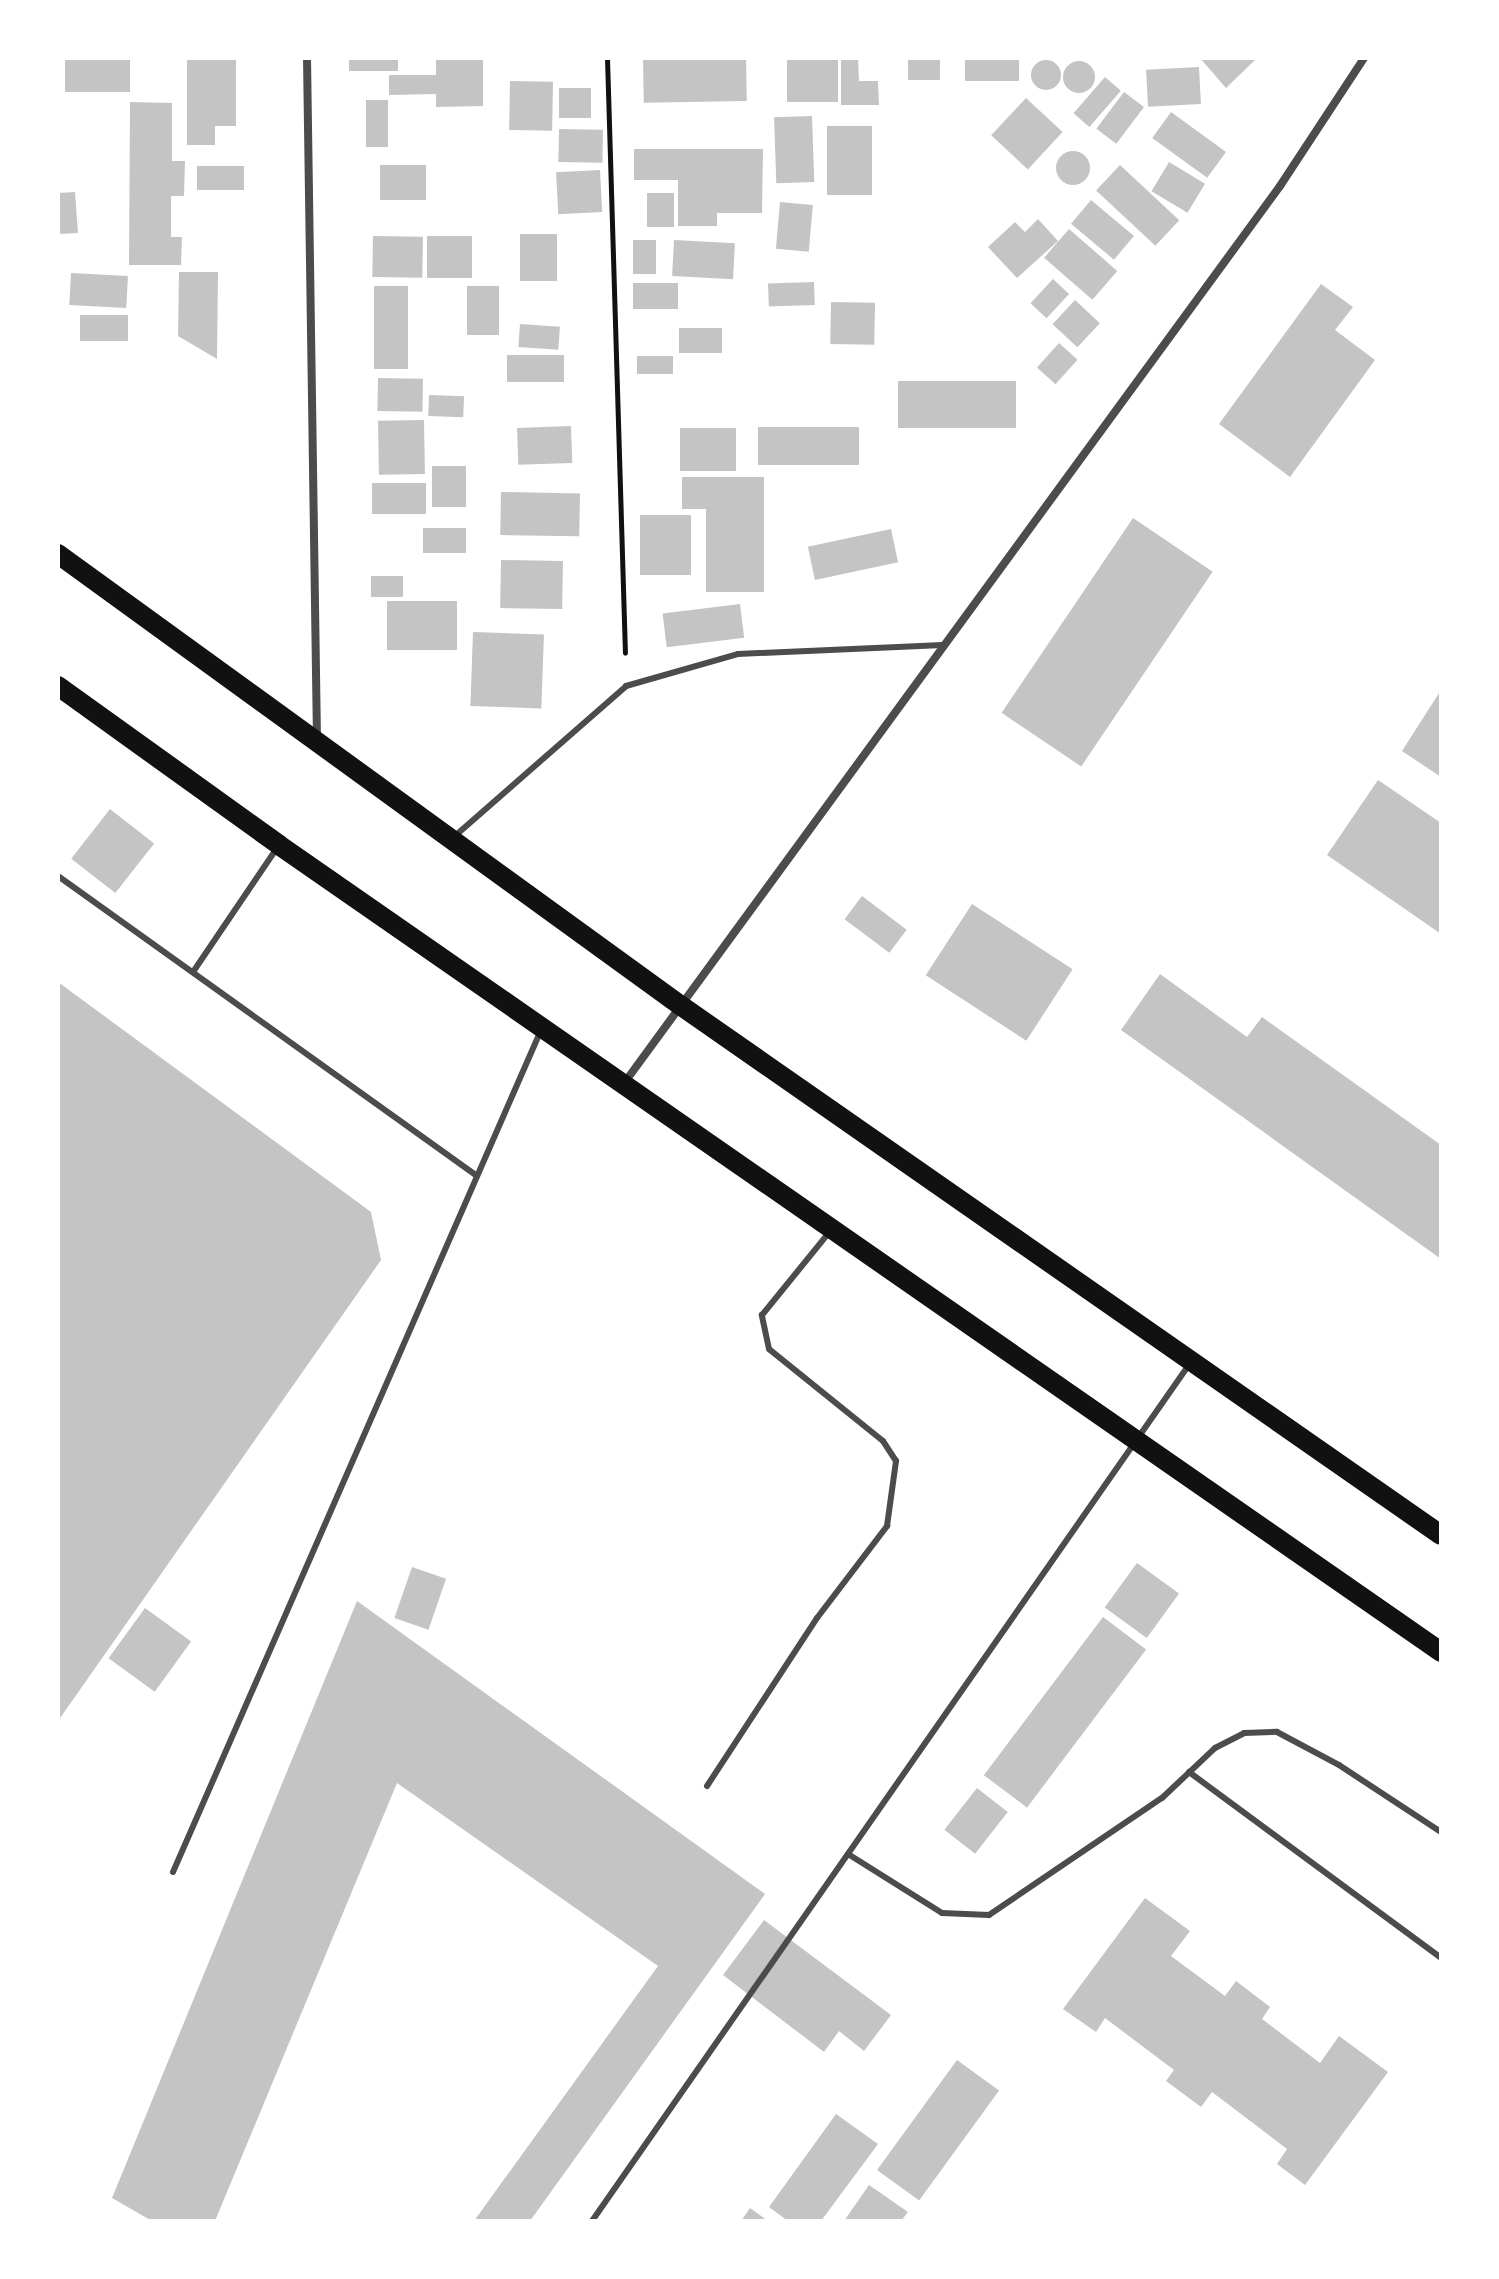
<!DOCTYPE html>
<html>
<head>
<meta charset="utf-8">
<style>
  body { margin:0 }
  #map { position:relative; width:1499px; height:2279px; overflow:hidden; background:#fff; font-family:Literata,serif }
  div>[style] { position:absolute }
  .building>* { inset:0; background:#c4c4c4; transform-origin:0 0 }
  .round { border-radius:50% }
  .path>* { height:5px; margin:-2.5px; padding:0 2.5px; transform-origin:2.5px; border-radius:2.5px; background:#111 }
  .service>* { height:6px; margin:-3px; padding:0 3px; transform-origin:3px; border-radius:3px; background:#4c4c4c }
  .minor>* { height:8px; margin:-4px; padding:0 4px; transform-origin:4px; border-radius:4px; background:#4c4c4c }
  .primary>* { height:20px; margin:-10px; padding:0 10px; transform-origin:10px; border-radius:10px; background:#111 }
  span { translate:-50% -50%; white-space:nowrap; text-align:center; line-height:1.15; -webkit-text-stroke:6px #fff; paint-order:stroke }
  .frame { position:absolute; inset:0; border:60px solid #fff; pointer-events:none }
</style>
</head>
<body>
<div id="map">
  <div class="building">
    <i style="left:65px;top:58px;width:65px;height:34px"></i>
    <i style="clip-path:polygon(187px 58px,236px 58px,236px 126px,215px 126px,215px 145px,187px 145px)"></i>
    <i style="left:349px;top:58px;width:49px;height:13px"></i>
    <i style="clip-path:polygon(436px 58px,483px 58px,483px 106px,436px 107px,436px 94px,389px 95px,389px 75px,436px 75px)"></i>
    <i style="left:746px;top:58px;width:43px;height:103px;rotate:89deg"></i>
    <i style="left:787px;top:58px;width:51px;height:44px"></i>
    <i style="clip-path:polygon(841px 58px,858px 58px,859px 81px,878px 81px,879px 105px,841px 105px)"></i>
    <i style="left:908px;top:58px;width:32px;height:22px"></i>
    <i style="left:965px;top:58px;width:54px;height:23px"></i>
    <i style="clip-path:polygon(1200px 58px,1253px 58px,1255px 60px,1226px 88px)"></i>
    <i class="round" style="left:1031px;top:60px;width:30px;height:30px"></i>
    <i class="round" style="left:1063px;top:61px;width:32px;height:32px"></i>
    <i style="left:1199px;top:67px;width:37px;height:53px;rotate:87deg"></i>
    <i style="left:1105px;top:77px;width:21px;height:48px;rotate:41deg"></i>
    <i style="left:510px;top:81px;width:43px;height:49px;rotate:1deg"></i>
    <i style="left:591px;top:88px;width:30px;height:32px;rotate:90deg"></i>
    <i style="left:1124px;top:92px;width:25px;height:46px;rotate:37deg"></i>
    <i style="left:1026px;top:98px;width:50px;height:51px;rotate:43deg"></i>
    <i style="left:366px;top:100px;width:22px;height:47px"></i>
    <i style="clip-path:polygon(130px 102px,172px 103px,172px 161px,185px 161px,184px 196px,171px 196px,171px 237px,182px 237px,181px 265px,129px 265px)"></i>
    <i style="left:1171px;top:112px;width:68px;height:32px;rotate:36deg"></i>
    <i style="left:812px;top:116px;width:66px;height:38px;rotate:88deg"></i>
    <i style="left:827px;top:126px;width:45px;height:69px"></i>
    <i style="left:559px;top:129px;width:44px;height:33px;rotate:1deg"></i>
    <i style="clip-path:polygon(634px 149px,763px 149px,762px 213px,717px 213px,717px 226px,678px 226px,678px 180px,634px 180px)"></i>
    <i class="round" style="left:1056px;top:151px;width:34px;height:34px"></i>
    <i style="left:1169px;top:162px;width:42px;height:34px;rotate:31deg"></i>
    <i style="left:380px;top:165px;width:46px;height:35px"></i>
    <i style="left:1120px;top:165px;width:81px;height:35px;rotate:43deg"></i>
    <i style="left:244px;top:166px;width:24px;height:47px;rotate:90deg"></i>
    <i style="left:600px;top:170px;width:42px;height:44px;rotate:87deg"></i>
    <i style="clip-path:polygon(75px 192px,78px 233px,58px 234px,58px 193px)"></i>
    <i style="left:647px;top:193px;width:27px;height:34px"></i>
    <i style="left:1091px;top:200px;width:56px;height:31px;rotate:40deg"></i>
    <i style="left:780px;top:202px;width:33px;height:47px;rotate:5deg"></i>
    <i style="clip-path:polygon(1038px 219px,1058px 241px,1017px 278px,988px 247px,1015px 222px,1025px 232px)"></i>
    <i style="left:1069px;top:229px;width:64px;height:38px;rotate:41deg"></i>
    <i style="left:520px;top:234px;width:37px;height:47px"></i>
    <i style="left:373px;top:236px;width:50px;height:41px;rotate:1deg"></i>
    <i style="left:427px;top:236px;width:45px;height:42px"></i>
    <i style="left:633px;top:240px;width:23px;height:34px"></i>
    <i style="left:674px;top:240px;width:61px;height:36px;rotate:3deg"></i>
    <i style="clip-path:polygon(179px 272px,218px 272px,217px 359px,178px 336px)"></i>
    <i style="left:71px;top:273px;width:57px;height:32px;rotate:3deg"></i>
    <i style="left:1053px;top:279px;width:22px;height:33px;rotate:43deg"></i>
    <i style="left:814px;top:282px;width:23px;height:46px;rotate:88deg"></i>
    <i style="left:633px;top:283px;width:45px;height:26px"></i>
    <i style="clip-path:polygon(1321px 284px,1353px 307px,1335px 330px,1375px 360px,1290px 477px,1219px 424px)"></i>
    <i style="left:374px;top:286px;width:34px;height:83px"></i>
    <i style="left:467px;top:286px;width:32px;height:49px"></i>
    <i style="left:1075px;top:300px;width:34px;height:33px;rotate:43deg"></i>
    <i style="left:831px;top:302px;width:44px;height:42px;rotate:1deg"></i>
    <i style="left:80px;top:315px;width:48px;height:26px"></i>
    <i style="left:520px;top:324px;width:40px;height:23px;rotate:4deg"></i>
    <i style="left:679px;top:328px;width:43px;height:25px"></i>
    <i style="left:1059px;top:343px;width:25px;height:33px;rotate:42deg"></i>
    <i style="left:564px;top:355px;width:27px;height:57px;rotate:90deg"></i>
    <i style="left:637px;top:356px;width:36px;height:18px"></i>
    <i style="left:378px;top:378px;width:45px;height:33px;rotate:1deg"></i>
    <i style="left:898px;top:381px;width:118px;height:47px"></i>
    <i style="left:429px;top:395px;width:35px;height:21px;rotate:2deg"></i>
    <i style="left:424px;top:420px;width:54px;height:46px;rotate:89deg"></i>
    <i style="left:571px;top:426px;width:37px;height:54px;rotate:88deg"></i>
    <i style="left:758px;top:427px;width:101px;height:38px"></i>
    <i style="left:680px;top:428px;width:56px;height:43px"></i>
    <i style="left:432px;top:466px;width:34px;height:41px"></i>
    <i style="clip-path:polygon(682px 477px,764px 477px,764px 592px,706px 592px,706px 509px,682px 509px)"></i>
    <i style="left:426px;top:483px;width:31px;height:54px;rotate:90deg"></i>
    <i style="left:501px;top:492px;width:79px;height:43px;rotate:1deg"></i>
    <i style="left:640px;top:515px;width:51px;height:60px"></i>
    <i style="left:1133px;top:518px;width:96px;height:235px;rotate:34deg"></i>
    <i style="left:423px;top:528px;width:43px;height:25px"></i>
    <i style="left:891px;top:529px;width:34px;height:85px;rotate:78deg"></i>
    <i style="left:501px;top:560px;width:62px;height:48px;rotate:1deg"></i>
    <i style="left:371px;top:576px;width:32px;height:21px"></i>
    <i style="left:457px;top:601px;width:49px;height:70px;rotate:90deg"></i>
    <i style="left:740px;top:604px;width:34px;height:78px;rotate:83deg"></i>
    <i style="left:473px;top:632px;width:71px;height:74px;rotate:2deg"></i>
    <i style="clip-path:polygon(1441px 690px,1441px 777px,1402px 751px)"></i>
    <i style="clip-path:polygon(1378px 780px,1441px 823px,1441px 934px,1327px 855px)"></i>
    <i style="left:110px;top:809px;width:56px;height:63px;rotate:38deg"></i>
    <i style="left:862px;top:896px;width:56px;height:29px;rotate:37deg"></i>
    <i style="left:972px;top:904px;width:120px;height:85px;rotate:33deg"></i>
    <i style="clip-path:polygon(1160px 974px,1247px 1037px,1262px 1017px,1441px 1145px,1441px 1259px,1121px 1030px)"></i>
    <i style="clip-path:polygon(58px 982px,371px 1212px,381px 1260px,58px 1721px)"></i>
    <i style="left:1137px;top:1563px;width:52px;height:55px;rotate:36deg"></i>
    <i style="left:412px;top:1567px;width:36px;height:54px;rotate:19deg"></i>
    <i style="clip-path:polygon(357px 1601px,765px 1894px,530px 2221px,474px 2221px,658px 1966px,397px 1783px,215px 2221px,152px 2221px,112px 2198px)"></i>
    <i style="left:145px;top:1608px;width:57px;height:62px;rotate:36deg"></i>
    <i style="left:1103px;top:1617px;width:54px;height:198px;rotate:37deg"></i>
    <i style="left:977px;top:1788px;width:39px;height:53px;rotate:38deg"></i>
    <i style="clip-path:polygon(1145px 1898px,1190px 1931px,1171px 1956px,1225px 1996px,1236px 1981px,1270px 2007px,1262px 2019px,1320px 2063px,1339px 2036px,1388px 2072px,1305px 2185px,1277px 2164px,1287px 2149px,1212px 2092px,1201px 2107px,1166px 2081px,1174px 2070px,1105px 2018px,1096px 2032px,1063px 2009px)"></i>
    <i style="clip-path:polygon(764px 1920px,891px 2015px,864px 2051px,839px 2031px,824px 2052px,723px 1975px)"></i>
    <i style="left:957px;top:2060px;width:52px;height:136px;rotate:36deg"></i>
    <i style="clip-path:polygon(836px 2114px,878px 2144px,821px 2221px,788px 2221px,769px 2207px)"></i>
    <i style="clip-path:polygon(869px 2185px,908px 2212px,901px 2221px,844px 2221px)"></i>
    <i style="clip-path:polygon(750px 2208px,768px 2221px,741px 2221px)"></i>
  </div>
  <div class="path">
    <i style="left:607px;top:58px;width:595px;rotate:88.27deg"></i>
  </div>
  <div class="service">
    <i style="left:456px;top:835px;width:226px;rotate:-41.2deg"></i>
    <i style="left:626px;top:686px;width:116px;rotate:-15.9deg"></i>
    <i style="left:738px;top:654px;width:205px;rotate:-2.5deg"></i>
    <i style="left:58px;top:876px;width:515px;rotate:35.6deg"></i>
    <i style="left:193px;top:972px;width:150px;rotate:-55.9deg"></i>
    <i style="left:1189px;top:1772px;width:313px;rotate:36.4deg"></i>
    <i style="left:707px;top:1786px;width:201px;rotate:-56.8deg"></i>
    <i style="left:817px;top:1618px;width:116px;rotate:-52.7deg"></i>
    <i style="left:887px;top:1526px;width:66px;rotate:-82.1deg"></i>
    <i style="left:896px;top:1461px;width:24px;rotate:-123deg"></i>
    <i style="left:883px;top:1441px;width:146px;rotate:-141.1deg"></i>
    <i style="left:769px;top:1349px;width:35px;rotate:-102deg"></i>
    <i style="left:762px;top:1315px;width:109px;rotate:-50.9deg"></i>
    <i style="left:848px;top:1854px;width:111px;rotate:32.1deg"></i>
    <i style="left:942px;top:1913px;width:47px;rotate:2.4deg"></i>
    <i style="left:989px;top:1915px;width:209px;rotate:-34.1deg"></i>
    <i style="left:1162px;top:1798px;width:73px;rotate:-43.3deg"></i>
    <i style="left:1215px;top:1748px;width:33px;rotate:-27deg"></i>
    <i style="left:1244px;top:1733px;width:33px;rotate:-2deg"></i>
    <i style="left:1277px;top:1732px;width:70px;rotate:28deg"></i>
    <i style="left:1339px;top:1765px;width:122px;rotate:33.3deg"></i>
    <i style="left:173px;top:1872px;width:919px;rotate:-66.39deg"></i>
    <i style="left:592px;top:2221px;width:1046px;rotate:-55.12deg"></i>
  </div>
  <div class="minor">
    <i style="left:307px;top:58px;width:680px;rotate:89.16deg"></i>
    <i style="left:625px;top:1082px;width:1110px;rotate:-53.83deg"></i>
    <i style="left:1280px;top:186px;width:153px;rotate:-56.7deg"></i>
  </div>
  <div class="primary">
    <i style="left:58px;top:554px;width:768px;rotate:35.95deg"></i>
    <i style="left:680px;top:1005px;width:927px;rotate:34.86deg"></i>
    <i style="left:58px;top:686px;width:272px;rotate:35.7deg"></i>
    <i style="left:279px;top:845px;width:1415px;rotate:34.78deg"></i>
  </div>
  <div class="frame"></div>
</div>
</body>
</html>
